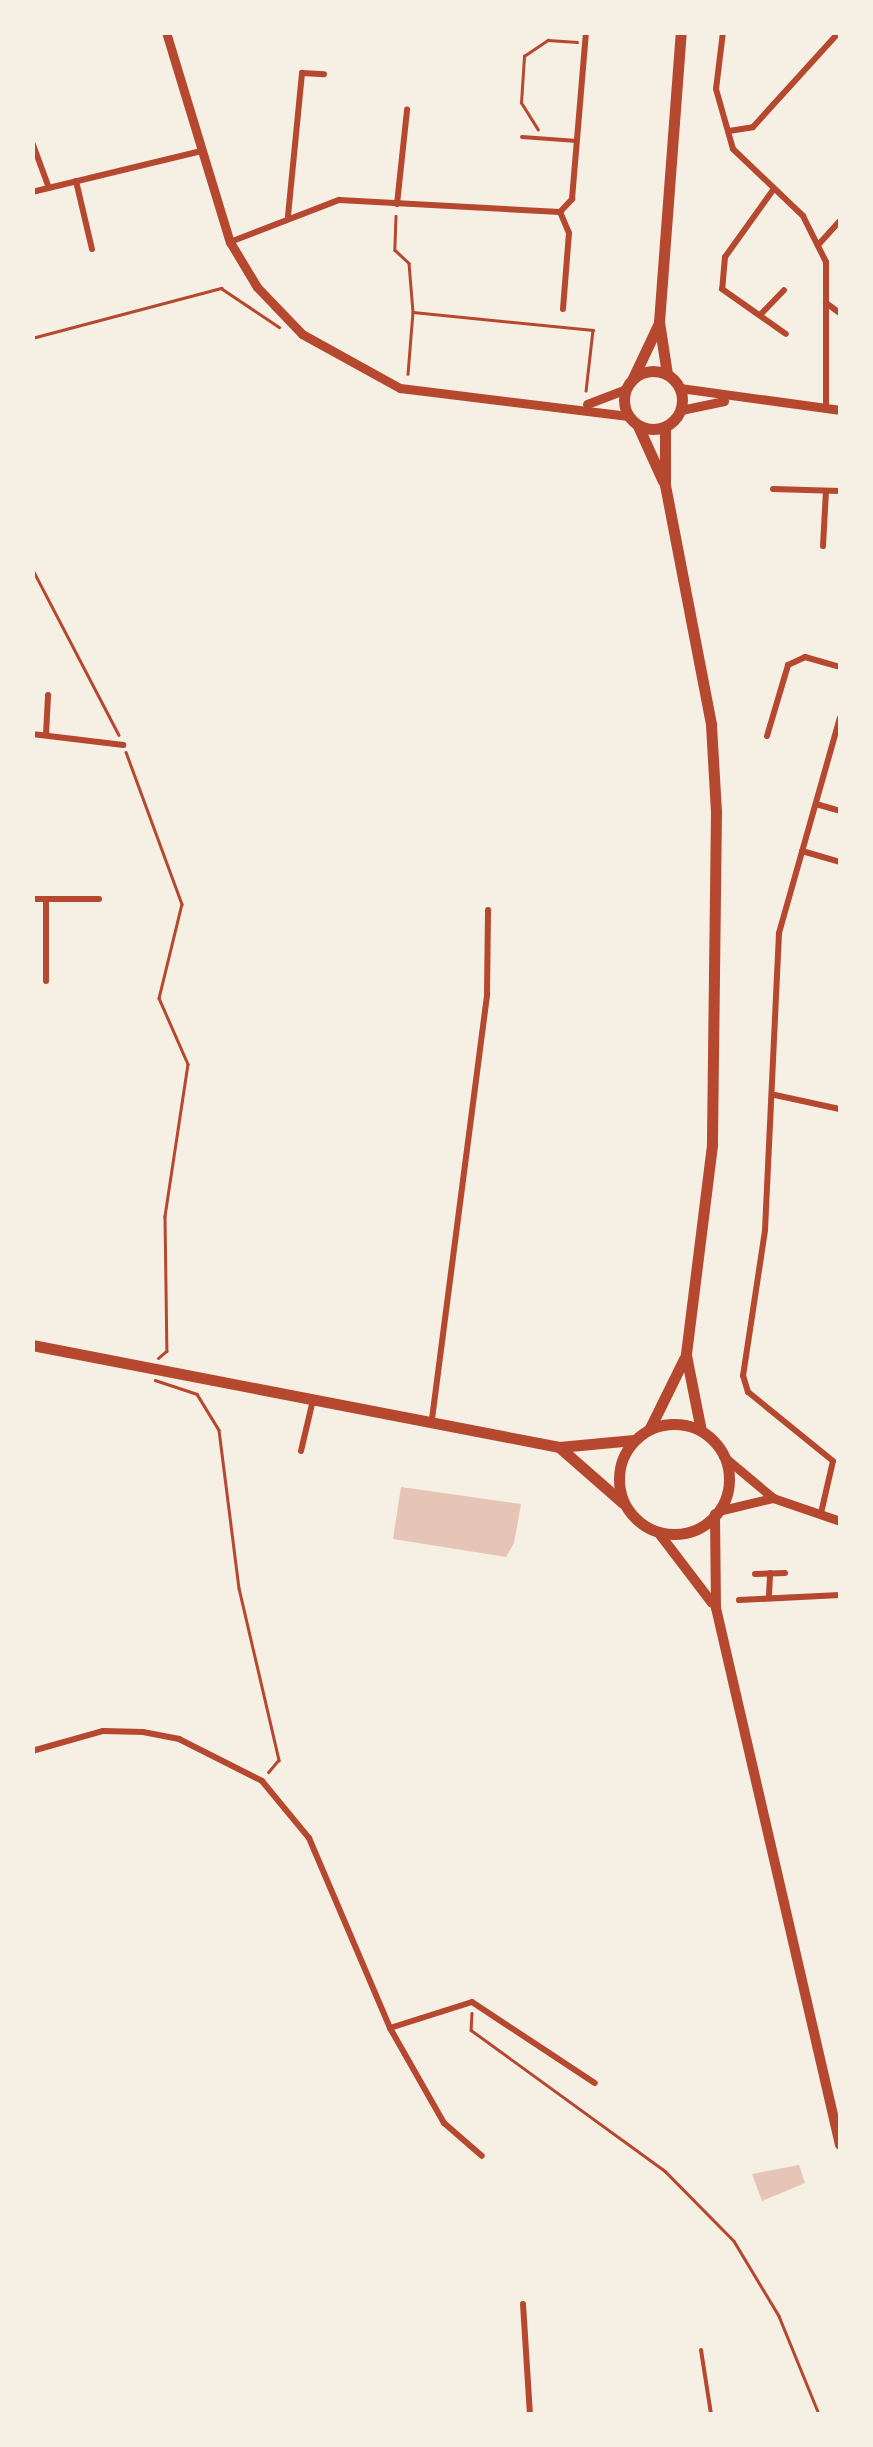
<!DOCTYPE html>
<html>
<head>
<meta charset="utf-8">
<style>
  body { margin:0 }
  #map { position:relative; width:873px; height:2447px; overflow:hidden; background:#f6efe4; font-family:"Titillium Web",sans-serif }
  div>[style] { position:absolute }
  .building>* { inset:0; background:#e6c5b7 }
  .path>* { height:2.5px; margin:-1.25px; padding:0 1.25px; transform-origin:1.25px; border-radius:1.25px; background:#b5482f }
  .service>* { height:4px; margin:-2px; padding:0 2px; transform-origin:2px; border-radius:2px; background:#b5482f }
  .minor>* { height:6px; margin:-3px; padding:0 3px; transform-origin:3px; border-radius:3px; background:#b5482f }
  .tertiary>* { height:9px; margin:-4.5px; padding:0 4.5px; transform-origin:4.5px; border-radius:4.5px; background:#b5482f }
  .secondary>* { height:10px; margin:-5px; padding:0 5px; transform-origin:5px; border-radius:5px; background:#b5482f }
  .primary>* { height:11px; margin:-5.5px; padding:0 5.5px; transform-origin:5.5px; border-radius:5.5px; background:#b5482f }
  .primary>.ring { margin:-5.5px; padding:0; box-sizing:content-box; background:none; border:11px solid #b5482f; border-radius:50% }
  span { translate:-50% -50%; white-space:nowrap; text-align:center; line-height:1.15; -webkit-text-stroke:10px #f6efe4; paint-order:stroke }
  .frame { position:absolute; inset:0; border:35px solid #f6efe4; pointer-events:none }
</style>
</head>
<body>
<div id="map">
  <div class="building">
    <i style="clip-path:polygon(401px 1487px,521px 1504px,514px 1543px,506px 1557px,393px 1539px)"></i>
    <i style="clip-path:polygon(799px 2165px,805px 2183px,762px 2201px,752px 2174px)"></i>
  </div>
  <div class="path">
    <i style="left:538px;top:130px;width:32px;rotate:-122deg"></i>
    <i style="left:521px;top:103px;width:47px;rotate:-86.3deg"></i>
    <i style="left:524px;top:56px;width:29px;rotate:-34deg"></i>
    <i style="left:548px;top:40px;width:29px;rotate:4deg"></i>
    <i style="left:396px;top:216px;width:34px;rotate:92deg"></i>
    <i style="left:395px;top:250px;width:19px;rotate:43deg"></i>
    <i style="left:409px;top:263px;width:49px;rotate:85.3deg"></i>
    <i style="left:413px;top:312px;width:62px;rotate:94.6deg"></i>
    <i style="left:413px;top:312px;width:181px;rotate:5.7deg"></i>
    <i style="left:593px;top:330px;width:61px;rotate:96.5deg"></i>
    <i style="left:32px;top:338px;width:196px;rotate:-14.8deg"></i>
    <i style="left:221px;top:288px;width:70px;rotate:33.9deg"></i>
    <i style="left:32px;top:568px;width:188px;rotate:62.5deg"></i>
    <i style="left:126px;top:752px;width:162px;rotate:69.8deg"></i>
    <i style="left:182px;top:904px;width:97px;rotate:103.7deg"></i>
    <i style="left:159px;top:998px;width:72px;rotate:66.3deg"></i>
    <i style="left:188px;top:1064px;width:154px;rotate:98.6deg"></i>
    <i style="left:165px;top:1216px;width:135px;rotate:89.2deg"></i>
    <i style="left:167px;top:1351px;width:11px;rotate:139deg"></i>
    <i style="left:155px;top:1380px;width:44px;rotate:18.4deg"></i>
    <i style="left:197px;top:1394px;width:42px;rotate:58.6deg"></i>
    <i style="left:219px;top:1430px;width:159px;rotate:82.8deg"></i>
    <i style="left:239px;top:1588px;width:177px;rotate:76.9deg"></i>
    <i style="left:279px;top:1760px;width:16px;rotate:130deg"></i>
    <i style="left:472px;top:2013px;width:17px;rotate:93deg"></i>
    <i style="left:471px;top:2030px;width:240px;rotate:36deg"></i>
    <i style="left:665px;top:2171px;width:98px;rotate:45.4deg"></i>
    <i style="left:734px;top:2241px;width:87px;rotate:59deg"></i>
    <i style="left:779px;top:2316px;width:106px;rotate:67.8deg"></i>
  </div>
  <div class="service">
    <i style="left:522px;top:137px;width:55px;rotate:4.2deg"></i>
    <i style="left:701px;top:2350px;width:65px;rotate:81.1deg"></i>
  </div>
  <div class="minor">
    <i style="left:723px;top:32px;width:57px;rotate:97deg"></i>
    <i style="left:716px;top:89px;width:62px;rotate:74.2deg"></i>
    <i style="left:733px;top:149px;width:97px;rotate:43.7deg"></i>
    <i style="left:803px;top:216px;width:51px;rotate:63.4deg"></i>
    <i style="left:826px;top:262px;width:147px;rotate:90deg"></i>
    <i style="left:729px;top:131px;width:24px;rotate:-9deg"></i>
    <i style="left:753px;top:127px;width:128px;rotate:-47.8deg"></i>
    <i style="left:32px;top:142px;width:49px;rotate:69.7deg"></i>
    <i style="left:76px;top:181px;width:70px;rotate:76.8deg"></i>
    <i style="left:773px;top:190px;width:82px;rotate:125.6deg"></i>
    <i style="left:725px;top:257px;width:32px;rotate:95deg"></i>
    <i style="left:722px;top:289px;width:78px;rotate:35.1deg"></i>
    <i style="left:32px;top:192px;width:170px;rotate:-13.6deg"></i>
    <i style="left:397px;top:204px;width:95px;rotate:-83.9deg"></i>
    <i style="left:288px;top:216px;width:144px;rotate:-84.4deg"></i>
    <i style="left:302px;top:73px;width:22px;rotate:3deg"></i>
    <i style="left:230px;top:242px;width:117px;rotate:-21.1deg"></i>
    <i style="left:339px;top:200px;width:221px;rotate:3.1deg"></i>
    <i style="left:819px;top:244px;width:31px;rotate:-48deg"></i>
    <i style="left:826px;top:303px;width:17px;rotate:36deg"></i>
    <i style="left:563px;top:309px;width:76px;rotate:-85.5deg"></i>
    <i style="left:569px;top:233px;width:23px;rotate:-113deg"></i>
    <i style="left:560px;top:212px;width:18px;rotate:-47deg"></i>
    <i style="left:572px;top:199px;width:168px;rotate:-85.2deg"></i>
    <i style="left:761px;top:314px;width:33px;rotate:-46deg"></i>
    <i style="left:773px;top:489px;width:67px;rotate:1.7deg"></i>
    <i style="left:823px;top:546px;width:55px;rotate:-86.9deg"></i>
    <i style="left:32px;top:734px;width:92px;rotate:6.9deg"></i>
    <i style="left:46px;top:735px;width:40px;rotate:-87.1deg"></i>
    <i style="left:767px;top:736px;width:74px;rotate:-73.5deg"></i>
    <i style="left:788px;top:665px;width:19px;rotate:-25deg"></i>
    <i style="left:805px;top:657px;width:36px;rotate:16deg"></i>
    <i style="left:816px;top:804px;width:25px;rotate:16deg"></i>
    <i style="left:802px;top:851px;width:40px;rotate:16deg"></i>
    <i style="left:32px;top:899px;width:67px"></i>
    <i style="left:46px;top:899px;width:82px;rotate:90deg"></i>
    <i style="left:775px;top:1095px;width:66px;rotate:12.2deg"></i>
    <i style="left:432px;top:1419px;width:429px;rotate:-82.6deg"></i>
    <i style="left:487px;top:994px;width:84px;rotate:-89.3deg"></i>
    <i style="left:301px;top:1451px;width:52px;rotate:-76.8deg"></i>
    <i style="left:821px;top:1513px;width:53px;rotate:-77deg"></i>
    <i style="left:833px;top:1461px;width:109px;rotate:-140.9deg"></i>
    <i style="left:748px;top:1392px;width:17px;rotate:-107deg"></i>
    <i style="left:743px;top:1376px;width:148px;rotate:-81.4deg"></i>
    <i style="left:765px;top:1230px;width:297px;rotate:-87.3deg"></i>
    <i style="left:779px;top:933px;width:223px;rotate:-74.2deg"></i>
    <i style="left:755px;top:1574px;width:30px;rotate:-2deg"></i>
    <i style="left:769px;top:1595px;width:22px;rotate:-87deg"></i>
    <i style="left:739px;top:1600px;width:101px;rotate:-2.8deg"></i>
    <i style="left:32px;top:1751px;width:74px;rotate:-15.7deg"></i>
    <i style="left:103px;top:1731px;width:40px;rotate:1.4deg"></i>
    <i style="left:143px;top:1732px;width:37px;rotate:11deg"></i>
    <i style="left:179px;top:1739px;width:93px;rotate:26.8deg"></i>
    <i style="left:262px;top:1781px;width:74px;rotate:50.5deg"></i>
    <i style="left:309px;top:1838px;width:207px;rotate:66.9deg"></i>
    <i style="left:390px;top:2028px;width:109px;rotate:60.4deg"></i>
    <i style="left:444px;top:2123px;width:50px;rotate:41deg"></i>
    <i style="left:390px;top:2028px;width:86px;rotate:-17.6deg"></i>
    <i style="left:472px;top:2002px;width:147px;rotate:33.4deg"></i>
    <i style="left:523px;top:2304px;width:110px;rotate:86.4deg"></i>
  </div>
  <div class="tertiary">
    <i style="left:166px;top:32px;width:220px;rotate:73.1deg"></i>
    <i style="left:230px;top:242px;width:52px;rotate:59deg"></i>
    <i style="left:257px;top:287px;width:65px;rotate:46.2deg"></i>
    <i style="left:302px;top:334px;width:112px;rotate:28.9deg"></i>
    <i style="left:400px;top:388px;width:230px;rotate:7deg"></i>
    <i style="left:680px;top:388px;width:162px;rotate:7.8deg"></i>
    <i style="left:587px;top:404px;width:42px;rotate:-21deg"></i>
    <i style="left:681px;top:410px;width:44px;rotate:-11.8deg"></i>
    <i style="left:723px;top:1456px;width:65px;rotate:40deg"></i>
    <i style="left:773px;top:1498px;width:71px;rotate:18.9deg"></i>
    <i style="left:718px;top:1511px;width:57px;rotate:-13.3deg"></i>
  </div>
  <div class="secondary">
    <i style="left:715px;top:1514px;width:94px;rotate:89.4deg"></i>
    <i style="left:716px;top:1608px;width:551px;rotate:77deg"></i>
    <i style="left:658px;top:1532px;width:89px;rotate:52.7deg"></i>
  </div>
  <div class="primary">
    <i class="ring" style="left:624px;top:371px;width:47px;height:47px"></i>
    <i style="left:667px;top:374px;width:53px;rotate:-98.7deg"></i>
    <i style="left:659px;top:322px;width:291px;rotate:-85.7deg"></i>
    <i style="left:633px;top:378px;width:61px;rotate:-64.7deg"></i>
    <i style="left:638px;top:426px;width:60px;rotate:65.6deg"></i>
    <i style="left:665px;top:427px;width:58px;rotate:90deg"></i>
    <i style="left:665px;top:485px;width:244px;rotate:79.1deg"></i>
    <i style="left:711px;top:725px;width:86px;rotate:86.7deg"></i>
    <i style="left:716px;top:811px;width:334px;rotate:90.7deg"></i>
    <i style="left:712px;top:1145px;width:212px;rotate:97.1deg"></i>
    <i style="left:686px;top:1355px;width:77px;rotate:78.8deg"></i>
    <i style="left:32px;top:1345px;width:537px;rotate:10.95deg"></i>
    <i style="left:559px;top:1447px;width:75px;rotate:-5.3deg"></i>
    <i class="ring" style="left:619px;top:1424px;width:99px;height:99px"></i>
    <i style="left:650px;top:1428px;width:77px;rotate:-63.8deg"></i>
    <i style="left:559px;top:1447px;width:85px;rotate:41.2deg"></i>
  </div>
  <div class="frame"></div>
</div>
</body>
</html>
